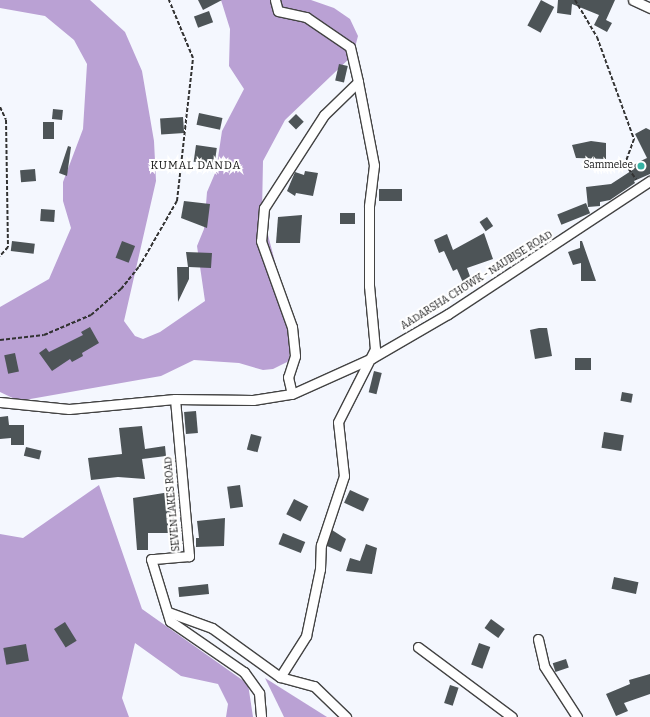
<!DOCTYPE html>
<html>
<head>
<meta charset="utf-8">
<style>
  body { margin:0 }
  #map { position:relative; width:650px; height:717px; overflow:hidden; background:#f4f7fe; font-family:Bitter,serif }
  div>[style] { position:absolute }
  .forest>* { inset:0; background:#baa1d4 }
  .building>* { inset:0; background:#4d5457; transform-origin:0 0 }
  .path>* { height:2px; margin-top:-1px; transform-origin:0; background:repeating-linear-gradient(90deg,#323232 0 4px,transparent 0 6px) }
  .roads { filter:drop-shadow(1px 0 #434343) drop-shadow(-1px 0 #434343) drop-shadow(0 1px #434343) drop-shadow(0 -1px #434343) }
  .street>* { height:9px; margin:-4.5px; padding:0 4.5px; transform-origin:4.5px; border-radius:4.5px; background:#fff }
  .dots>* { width:11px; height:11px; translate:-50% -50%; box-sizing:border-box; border:2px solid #fff; border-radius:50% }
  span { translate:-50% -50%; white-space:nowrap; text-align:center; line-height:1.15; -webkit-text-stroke:4px #fff; paint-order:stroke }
  .poi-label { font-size:10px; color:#101010 }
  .right { translate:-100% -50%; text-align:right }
  .street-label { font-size:10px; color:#101010 }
  .neighbourhood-label { font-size:11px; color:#101010; letter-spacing:1px }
</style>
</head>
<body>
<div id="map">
  <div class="forest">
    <i style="clip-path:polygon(0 0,90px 0,125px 32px,142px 71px,154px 141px,156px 181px,124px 321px,135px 336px,143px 339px,160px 332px,205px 301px,197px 246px,204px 229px,207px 192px,216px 171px,222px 131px,244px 89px,229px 66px,230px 29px,221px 0,311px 0,334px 8px,350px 19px,358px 36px,353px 55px,285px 120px,263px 161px,262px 212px,292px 327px,289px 361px,273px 369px,263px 370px,239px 363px,194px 360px,161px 376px,19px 401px,0 392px,0 307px,49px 279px,71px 228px,63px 201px,63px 182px,83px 129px,87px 64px,74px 40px,45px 16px,0 8px)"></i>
    <i style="clip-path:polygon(99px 485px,142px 609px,248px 684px,253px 717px,226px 717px,228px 704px,218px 684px,181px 676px,135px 643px,122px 698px,129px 717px,0 717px,0 534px,23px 538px)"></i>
    <i style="clip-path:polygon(265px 678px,327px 717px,284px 717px)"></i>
  </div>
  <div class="building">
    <i style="clip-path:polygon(198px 0,222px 0,203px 10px)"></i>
    <i style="left:541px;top:0;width:15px;height:29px;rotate:28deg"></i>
    <i style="clip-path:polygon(558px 0,615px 0,606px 20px,612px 23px,607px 32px,594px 25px,599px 15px,572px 4px,571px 15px,557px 13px)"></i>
    <i style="left:209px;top:11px;width:12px;height:16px;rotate:70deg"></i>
    <i style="left:339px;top:64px;width:9px;height:17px;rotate:13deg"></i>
    <i style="left:53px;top:109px;width:10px;height:10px;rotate:6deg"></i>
    <i style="left:199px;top:113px;width:24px;height:12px;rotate:12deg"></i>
    <i style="left:296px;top:114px;width:11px;height:11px;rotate:45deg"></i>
    <i style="left:183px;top:117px;width:16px;height:23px;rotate:86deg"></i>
    <i style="left:43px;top:122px;width:11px;height:17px"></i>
    <i style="clip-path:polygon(646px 128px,650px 130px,650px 174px,634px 181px,635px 183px,610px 200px,600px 202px,600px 206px,588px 207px,586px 187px,611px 184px,634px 169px,632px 165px,647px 158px,635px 134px)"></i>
    <i style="clip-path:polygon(591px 141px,606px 143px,606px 159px,576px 158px,572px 145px)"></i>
    <i style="left:196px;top:145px;width:21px;height:17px;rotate:8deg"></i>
    <i style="clip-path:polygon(68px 146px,71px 147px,67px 176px,59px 173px)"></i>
    <i style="left:35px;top:169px;width:12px;height:15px;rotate:85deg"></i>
    <i style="clip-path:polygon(305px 171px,318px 173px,313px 196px,296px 193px,295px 196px,287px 191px,295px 172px,304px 175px)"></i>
    <i style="left:379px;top:189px;width:23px;height:12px"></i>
    <i style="clip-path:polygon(184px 201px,210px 204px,207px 228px,181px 218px)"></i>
    <i style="left:586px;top:203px;width:11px;height:31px;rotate:68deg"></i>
    <i style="left:41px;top:209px;width:14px;height:12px;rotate:4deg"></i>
    <i style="left:340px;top:213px;width:15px;height:11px"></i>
    <i style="clip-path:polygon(302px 215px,300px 243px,276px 243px,278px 217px)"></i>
    <i style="left:487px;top:217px;width:11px;height:9px;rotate:56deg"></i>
    <i style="clip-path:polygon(484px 233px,493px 259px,467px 268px,472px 282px,464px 285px,457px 269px,453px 271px,444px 251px,439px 253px,434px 240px,447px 234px,453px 250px)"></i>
    <i style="left:12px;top:241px;width:23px;height:10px;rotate:7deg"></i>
    <i style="left:122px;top:241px;width:14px;height:18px;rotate:21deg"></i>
    <i style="clip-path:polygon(580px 241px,582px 241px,596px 281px,581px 281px,581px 263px,573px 265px,568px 252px,580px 248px)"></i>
    <i style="clip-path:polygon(186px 252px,212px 253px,211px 268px,189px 267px,189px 279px,178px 302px,177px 267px,188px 267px)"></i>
    <i style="clip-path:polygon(90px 327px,99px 343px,82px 353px,83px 356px,72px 362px,70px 359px,52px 371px,39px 353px,46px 348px,49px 352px,83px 335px,81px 332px)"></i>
    <i style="clip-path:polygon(539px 328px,547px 328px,552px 356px,535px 359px,530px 330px)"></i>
    <i style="left:15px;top:353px;width:19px;height:11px;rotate:78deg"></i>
    <i style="left:591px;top:358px;width:12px;height:16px;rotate:90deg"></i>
    <i style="left:374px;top:371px;width:8px;height:22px;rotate:14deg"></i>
    <i style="left:622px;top:392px;width:11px;height:9px;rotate:10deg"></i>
    <i style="left:196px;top:411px;width:22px;height:12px;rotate:85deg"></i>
    <i style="clip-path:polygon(8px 416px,9px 425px,24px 425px,24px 445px,11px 445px,11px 438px,0 439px,0 417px)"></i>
    <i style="clip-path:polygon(142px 426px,145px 449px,165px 446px,166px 456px,142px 459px,145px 479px,118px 477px,91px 480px,88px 458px,122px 454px,119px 428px)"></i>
    <i style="left:604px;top:432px;width:20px;height:16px;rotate:9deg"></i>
    <i style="left:251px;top:434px;width:11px;height:16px;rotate:15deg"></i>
    <i style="left:26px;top:447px;width:16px;height:9px;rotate:14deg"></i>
    <i style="left:240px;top:485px;width:22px;height:13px;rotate:82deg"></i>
    <i style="left:350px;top:490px;width:21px;height:14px;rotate:25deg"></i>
    <i style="clip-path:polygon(176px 491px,173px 533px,148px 533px,148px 550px,137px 550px,133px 498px)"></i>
    <i style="left:294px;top:499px;width:16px;height:17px;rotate:27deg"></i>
    <i style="clip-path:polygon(225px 518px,224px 546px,196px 547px,196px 538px,199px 538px,197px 521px)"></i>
    <i style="clip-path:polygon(332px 530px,346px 539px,341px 552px,327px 546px)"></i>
    <i style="left:283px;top:533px;width:24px;height:12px;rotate:22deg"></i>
    <i style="clip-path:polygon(366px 544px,377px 548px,372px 574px,346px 571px,350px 558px,360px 561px)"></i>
    <i style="left:614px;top:577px;width:25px;height:12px;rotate:12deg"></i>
    <i style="left:208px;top:584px;width:10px;height:30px;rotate:84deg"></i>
    <i style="left:491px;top:619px;width:17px;height:11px;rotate:36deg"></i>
    <i style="left:65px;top:622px;width:22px;height:13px;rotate:58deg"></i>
    <i style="left:479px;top:643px;width:12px;height:23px;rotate:20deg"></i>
    <i style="left:26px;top:644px;width:17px;height:23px;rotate:80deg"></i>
    <i style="left:566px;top:659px;width:9px;height:14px;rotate:72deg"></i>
    <i style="clip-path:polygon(650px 674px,650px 694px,624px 703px,628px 711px,616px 716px,606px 694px,630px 684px,629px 680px)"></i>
    <i style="left:450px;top:685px;width:9px;height:19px;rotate:18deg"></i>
  </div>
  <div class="path">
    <i style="left:575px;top:0;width:43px;rotate:59.3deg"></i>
    <i style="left:597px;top:37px;width:109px;rotate:70.1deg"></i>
    <i style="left:634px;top:139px;width:27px;rotate:110deg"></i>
    <i style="left:625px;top:164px;width:19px;rotate:54deg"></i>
    <i style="left:0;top:107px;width:14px;rotate:65deg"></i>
    <i style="left:6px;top:120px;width:127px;rotate:89.1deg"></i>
    <i style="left:8px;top:247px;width:12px;rotate:132deg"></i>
    <i style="left:0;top:340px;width:44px;rotate:-6.5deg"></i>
    <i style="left:44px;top:335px;width:51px;rotate:-23.1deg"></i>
    <i style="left:91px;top:315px;width:40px;rotate:-41deg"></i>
    <i style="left:121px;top:289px;width:28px;rotate:-51deg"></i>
    <i style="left:139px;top:267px;width:76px;rotate:-60.1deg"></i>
    <i style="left:177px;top:201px;width:144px;rotate:-83.6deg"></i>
    <i style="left:193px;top:58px;width:63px;rotate:-112.5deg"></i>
  </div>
  <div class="roads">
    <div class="street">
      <i style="left:275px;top:0;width:11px;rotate:75deg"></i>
      <i style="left:278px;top:11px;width:29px;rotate:12deg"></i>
      <i style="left:306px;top:17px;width:53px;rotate:34.3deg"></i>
      <i style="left:350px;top:47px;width:36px;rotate:77deg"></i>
      <i style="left:358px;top:82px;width:47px;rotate:135.9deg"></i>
      <i style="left:324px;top:115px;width:111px;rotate:122.8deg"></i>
      <i style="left:264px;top:208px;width:33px;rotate:95deg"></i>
      <i style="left:261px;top:241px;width:91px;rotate:70.2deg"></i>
      <i style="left:292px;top:327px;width:29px;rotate:84deg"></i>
      <i style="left:295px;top:356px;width:22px;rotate:108deg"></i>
      <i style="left:288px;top:377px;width:17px;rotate:77deg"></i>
      <i style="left:633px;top:0;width:19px;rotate:25deg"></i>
      <i style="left:175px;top:399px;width:158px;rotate:84.9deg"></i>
      <i style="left:189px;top:556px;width:38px;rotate:175deg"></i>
      <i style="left:151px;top:559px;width:65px;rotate:73deg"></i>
      <i style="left:170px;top:621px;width:90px;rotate:34.6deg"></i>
      <i style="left:244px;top:672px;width:26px;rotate:54deg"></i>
      <i style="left:259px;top:693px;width:24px;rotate:85deg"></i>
      <i style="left:0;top:402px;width:69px;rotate:5.8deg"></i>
      <i style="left:69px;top:409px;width:106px;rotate:-5.4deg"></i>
      <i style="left:175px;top:399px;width:78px;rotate:0.7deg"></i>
      <i style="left:253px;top:400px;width:39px;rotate:-9deg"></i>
      <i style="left:292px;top:394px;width:88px;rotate:-24.2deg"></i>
      <i style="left:372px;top:358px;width:88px;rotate:-30.1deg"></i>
      <i style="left:448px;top:314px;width:242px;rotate:-33.4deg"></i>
      <i style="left:168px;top:612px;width:47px;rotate:20deg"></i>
      <i style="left:212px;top:628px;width:84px;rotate:35.8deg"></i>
      <i style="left:280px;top:677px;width:35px;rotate:15deg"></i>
      <i style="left:314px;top:686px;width:45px;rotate:44.1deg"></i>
      <i style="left:538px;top:639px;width:28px;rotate:77deg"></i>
      <i style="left:544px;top:666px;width:61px;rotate:57.1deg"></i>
      <i style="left:418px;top:647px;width:117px;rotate:36.7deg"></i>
      <i style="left:280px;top:677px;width:49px;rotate:-57.6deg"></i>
      <i style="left:306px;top:636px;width:68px;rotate:-78.2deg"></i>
      <i style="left:320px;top:569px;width:24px;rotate:-88deg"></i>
      <i style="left:321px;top:545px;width:73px;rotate:-71.6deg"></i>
      <i style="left:344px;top:476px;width:54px;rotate:-96.3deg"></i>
      <i style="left:338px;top:422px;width:82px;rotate:-63.1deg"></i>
      <i style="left:375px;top:349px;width:63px;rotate:-95.4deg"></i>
      <i style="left:369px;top:286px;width:80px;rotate:-90deg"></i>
      <i style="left:369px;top:206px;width:41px;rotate:-83deg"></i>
      <i style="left:374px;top:165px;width:85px;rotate:-100.9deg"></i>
    </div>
  </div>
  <div class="dots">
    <i style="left:641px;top:166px;background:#37b1a3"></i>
  </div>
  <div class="poi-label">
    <span class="right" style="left:633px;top:166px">Sammelee</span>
  </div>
  <div class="street-label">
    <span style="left:477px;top:281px;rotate:-32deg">AADARSHA CHOWK - NAUBISE ROAD</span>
    <span style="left:173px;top:504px;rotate:-95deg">SEVEN LAKES ROAD</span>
  </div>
  <div class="neighbourhood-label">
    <span style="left:196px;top:166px">KUMAL DANDA</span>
  </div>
</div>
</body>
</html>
